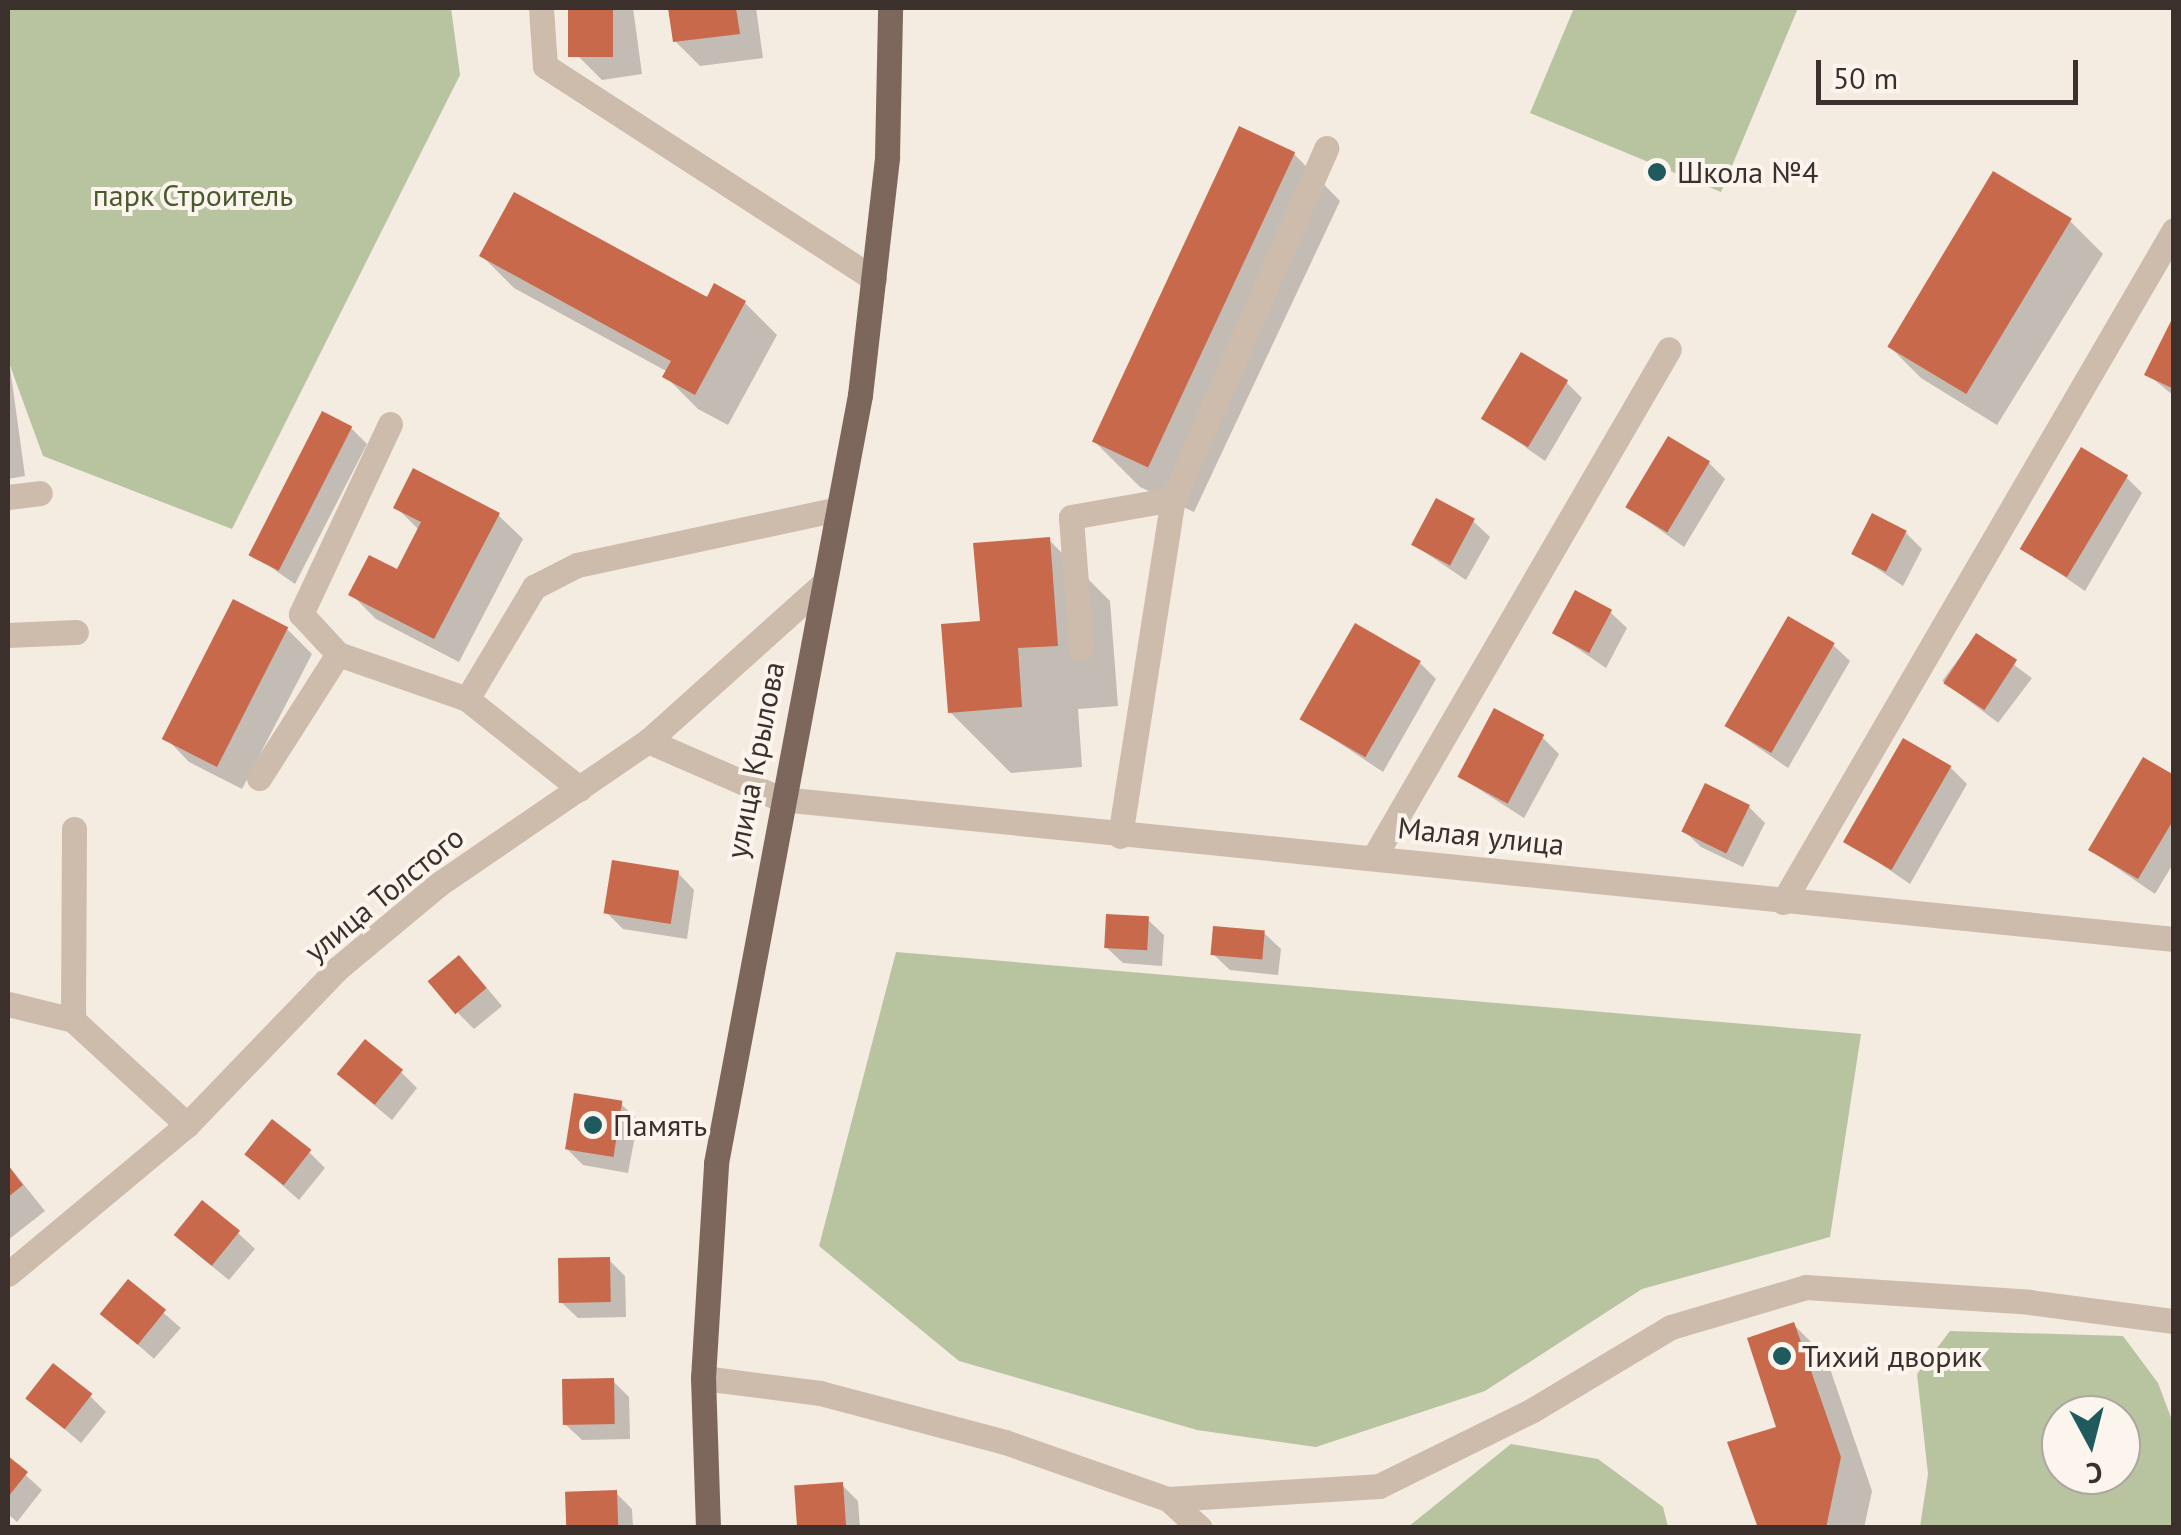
<!DOCTYPE html>
<html>
<head>
<meta charset="utf-8">
<style>
  body { margin:0 }
  #map { position:relative; width:2181px; height:1535px; overflow:hidden; background:#f4ebe1; font-family:"PT Sans",sans-serif }
  div>[style] { position:absolute }
  .green>* { inset:0; background:#b8c4a0 }
  .shadow>* { inset:0; background:#0003; transform-origin:0 0 }
  .building>* { inset:0; background:#c8694b; transform-origin:0 0 }
  .minor>* { height:25px; margin:-12.5px; padding:0 12.5px; transform-origin:12.5px; border-radius:12.5px; background:#cdbbac }
  .major>* { height:25px; margin:-12.5px; padding:0 12.5px; transform-origin:12.5px; border-radius:12.5px; background:#7d675c }
  .dots>* { width:28px; height:28px; translate:-50% -50%; box-sizing:border-box; border:5px solid #fbf5ee; border-radius:50% }
  span { translate:-50% -50%; white-space:nowrap; text-align:center; line-height:1.15; -webkit-text-stroke:8px #fbf5ee; paint-order:stroke }
  .poi-label { font-size:30px; color:#3b302b }
  .left { translate:0 -50%; text-align:left }
  .park-label { font-size:30px; color:#4a5a2e }
  .street-label { font-size:30px; color:#3b302b }
  .frame { position:absolute; inset:0; border:10px solid #3b302b; pointer-events:none }
  .north { position:absolute; left:2041px; top:1395px; width:100px; height:100px; box-sizing:border-box; background:#fbf5ee; border:2px solid #aea6a0; border-radius:50%; rotate:173deg; font-size:28px; font-weight:700; line-height:40px; text-align:center; color:#3b302b }
  .north::after { content:''; display:block; margin:auto; width:35px; height:45px; background:#1f5a5e; clip-path:polygon(50% 0,100% 100%,50% 72%,0 100%) }
  .scale { position:absolute; left:1816px; top:60px; width:262px; height:45px; box-sizing:border-box; border:5px solid #3b302b; border-top:0; padding-left:12px; font-size:30px; line-height:35px; white-space:nowrap; color:#3b302b; -webkit-text-stroke:8px #fbf5ee; paint-order:stroke }
</style>
</head>
<body>
<div id="map">
  <div class="green">
    <i style="clip-path:polygon(8px 8px,451px 8px,460px 75px,232px 529px,43px 456px,8px 360px)"></i>
    <i style="clip-path:polygon(1574px 8px,1798px 8px,1721px 192px,1530px 113px)"></i>
    <i style="clip-path:polygon(896px 952px,1861px 1034px,1830px 1237px,1642px 1289px,1485px 1391px,1316px 1447px,1197px 1430px,959px 1361px,819px 1246px)"></i>
    <i style="clip-path:polygon(evenodd,1950px 1331px,2123px 1336px,2158px 1383px,2173px 1423px,2173px 1527px,1920px 1527px,1928px 1474px,1917px 1374px,1950px 1331px,2121px 1415px,2121px 1475px,2061px 1475px,2061px 1415px,2121px 1415px)"></i>
    <i style="clip-path:polygon(1511px 1444px,1598px 1459px,1663px 1507px,1668px 1527px,1408px 1527px)"></i>
  </div>
  <div class="shadow">
    <i style="clip-path:polygon(571px 8px,633px 8px,642px 74px,602px 80px,577px 55px)"></i>
    <i style="clip-path:polygon(671px 8px,756px 8px,763px 58px,700px 66px,675px 41px)"></i>
    <i style="clip-path:polygon(1240px 130px,1294px 154px,1340px 201px,1194px 512px,1140px 487px,1094px 441px)"></i>
    <i style="clip-path:polygon(2070px 221px,2103px 254px,1997px 425px,1921px 378px,1888px 345px)"></i>
    <i style="clip-path:polygon(482px 256px,745px 303px,777px 335px,728px 425px,698px 409px,665px 376px,668px 372px,514px 288px)"></i>
    <i style="clip-path:polygon(2174px 321px,2174px 396px,2147px 374px)"></i>
    <i style="clip-path:polygon(8px 353px,25px 476px,8px 479px)"></i>
    <i style="clip-path:polygon(1566px 382px,1582px 398px,1545px 461px,1484px 418px)"></i>
    <i style="clip-path:polygon(351px 428px,367px 444px,295px 584px,252px 554px)"></i>
    <i style="clip-path:polygon(1709px 463px,1725px 479px,1684px 547px,1628px 507px)"></i>
    <i style="clip-path:polygon(2126px 477px,2142px 493px,2085px 591px,2023px 548px)"></i>
    <i style="clip-path:polygon(396px 507px,498px 515px,523px 539px,459px 662px,376px 619px,351px 594px,398px 573px,420px 531px)"></i>
    <i style="clip-path:polygon(1473px 521px,1490px 537px,1466px 580px,1414px 545px)"></i>
    <i style="clip-path:polygon(1906px 533px,1922px 549px,1903px 586px,1854px 553px)"></i>
    <i style="clip-path:polygon(1049px 540px,1110px 601px,1118px 706px,1078px 709px,1082px 767px,1011px 773px,950px 712px,982px 623px)"></i>
    <i style="clip-path:polygon(234px 602px,287px 629px,312px 654px,242px 789px,189px 762px,165px 737px)"></i>
    <i style="clip-path:polygon(1610px 612px,1627px 628px,1606px 668px,1555px 633px)"></i>
    <i style="left:1976px;top:636px;width:70px;height:56px;rotate:37deg"></i>
    <i style="clip-path:polygon(1833px 645px,1850px 661px,1788px 768px,1727px 726px)"></i>
    <i style="clip-path:polygon(1420px 663px,1436px 679px,1383px 772px,1302px 718px)"></i>
    <i style="clip-path:polygon(1542px 737px,1559px 754px,1524px 818px,1460px 777px)"></i>
    <i style="clip-path:polygon(1951px 768px,1967px 784px,1910px 884px,1847px 841px)"></i>
    <i style="clip-path:polygon(2174px 778px,2174px 862px,2155px 894px,2091px 850px)"></i>
    <i style="clip-path:polygon(1749px 807px,1765px 823px,1743px 867px,1701px 847px,1684px 831px)"></i>
    <i style="clip-path:polygon(678px 873px,694px 890px,687px 939px,623px 929px,606px 912px)"></i>
    <i style="clip-path:polygon(1147px 919px,1164px 935px,1162px 966px,1123px 963px,1106px 947px)"></i>
    <i style="clip-path:polygon(1264px 933px,1281px 949px,1278px 975px,1230px 970px,1213px 954px)"></i>
    <i style="clip-path:polygon(475px 974px,502px 1006px,474px 1029px,458px 1013px)"></i>
    <i style="clip-path:polygon(401px 1072px,417px 1088px,392px 1120px,356px 1090px)"></i>
    <i style="clip-path:polygon(621px 1104px,638px 1120px,628px 1173px,583px 1165px,567px 1149px)"></i>
    <i style="clip-path:polygon(309px 1152px,325px 1168px,299px 1200px,247px 1154px)"></i>
    <i style="clip-path:polygon(8px 1165px,45px 1211px,8px 1240px)"></i>
    <i style="clip-path:polygon(238px 1233px,255px 1249px,229px 1280px,193px 1251px)"></i>
    <i style="clip-path:polygon(609px 1260px,625px 1276px,626px 1317px,578px 1318px,561px 1302px)"></i>
    <i style="left:128px;top:1282px;width:70px;height:41px;rotate:41deg"></i>
    <i style="clip-path:polygon(1794px 1325px,1826px 1357px,1872px 1491px,1864px 1528px,1760px 1528px)"></i>
    <i style="clip-path:polygon(613px 1381px,629px 1397px,630px 1439px,582px 1440px,565px 1424px)"></i>
    <i style="clip-path:polygon(90px 1396px,106px 1412px,81px 1443px,28px 1398px)"></i>
    <i style="clip-path:polygon(8px 1459px,42px 1490px,17px 1522px,8px 1514px)"></i>
    <i style="clip-path:polygon(842px 1485px,858px 1501px,860px 1528px,800px 1528px)"></i>
    <i style="clip-path:polygon(616px 1493px,632px 1509px,633px 1528px,568px 1528px)"></i>
  </div>
  <div class="building">
    <i style="left:568px;top:8px;width:45px;height:49px"></i>
    <i style="clip-path:polygon(668px 8px,736px 8px,740px 34px,673px 42px)"></i>
    <i style="left:1239px;top:126px;width:62px;height:348px;rotate:25deg"></i>
    <i style="left:1993px;top:171px;width:92px;height:205px;rotate:31deg"></i>
    <i style="clip-path:polygon(514px 192px,707px 297px,714px 283px,746px 301px,695px 395px,662px 377px,671px 361px,479px 256px)"></i>
    <i style="clip-path:polygon(2174px 315px,2174px 389px,2144px 375px)"></i>
    <i style="left:1521px;top:352px;width:55px;height:78px;rotate:31deg"></i>
    <i style="left:322px;top:411px;width:34px;height:162px;rotate:27deg"></i>
    <i style="left:1668px;top:436px;width:49px;height:83px;rotate:31deg"></i>
    <i style="left:2081px;top:447px;width:55px;height:119px;rotate:31deg"></i>
    <i style="clip-path:polygon(413px 468px,500px 513px,434px 639px,348px 595px,369px 555px,397px 569px,421px 522px,393px 508px)"></i>
    <i style="left:1436px;top:498px;width:44px;height:53px;rotate:28deg"></i>
    <i style="left:1872px;top:513px;width:39px;height:46px;rotate:27deg"></i>
    <i style="clip-path:polygon(1050px 537px,1058px 646px,1018px 648px,1022px 707px,948px 713px,941px 624px,980px 621px,973px 543px)"></i>
    <i style="left:1575px;top:590px;width:42px;height:49px;rotate:28deg"></i>
    <i style="left:233px;top:599px;width:62px;height:157px;rotate:27deg"></i>
    <i style="left:1788px;top:616px;width:54px;height:127px;rotate:30deg"></i>
    <i style="left:1355px;top:623px;width:76px;height:111px;rotate:30deg"></i>
    <i style="left:1976px;top:633px;width:49px;height:60px;rotate:33deg"></i>
    <i style="left:1494px;top:708px;width:57px;height:78px;rotate:28deg"></i>
    <i style="left:1903px;top:738px;width:56px;height:120px;rotate:30deg"></i>
    <i style="clip-path:polygon(2143px 757px,2174px 775px,2174px 819px,2138px 879px,2088px 850px)"></i>
    <i style="left:1705px;top:783px;width:50px;height:54px;rotate:26deg"></i>
    <i style="left:612px;top:860px;width:68px;height:54px;rotate:9deg"></i>
    <i style="left:1106px;top:914px;width:43px;height:34px;rotate:3deg"></i>
    <i style="left:1213px;top:926px;width:52px;height:29px;rotate:5deg"></i>
    <i style="left:459px;top:955px;width:43px;height:41px;rotate:50deg"></i>
    <i style="left:365px;top:1039px;width:49px;height:45px;rotate:39deg"></i>
    <i style="left:574px;top:1093px;width:49px;height:57px;rotate:9deg"></i>
    <i style="left:272px;top:1119px;width:50px;height:45px;rotate:38deg"></i>
    <i style="clip-path:polygon(8px 1165px,23px 1185px,8px 1197px)"></i>
    <i style="left:202px;top:1200px;width:49px;height:45px;rotate:39deg"></i>
    <i style="left:610px;top:1257px;width:45px;height:52px;rotate:89deg"></i>
    <i style="left:128px;top:1279px;width:49px;height:45px;rotate:39deg"></i>
    <i style="clip-path:polygon(1794px 1322px,1841px 1457px,1826px 1528px,1758px 1528px,1727px 1442px,1776px 1427px,1747px 1338px)"></i>
    <i style="left:53px;top:1363px;width:50px;height:45px;rotate:38deg"></i>
    <i style="left:614px;top:1378px;width:46px;height:52px;rotate:89deg"></i>
    <i style="clip-path:polygon(8px 1456px,28px 1472px,8px 1497px)"></i>
    <i style="left:843px;top:1482px;width:46px;height:49px;rotate:86deg"></i>
    <i style="left:617px;top:1490px;width:38px;height:52px;rotate:88deg"></i>
  </div>
  <div class="minor">
    <i style="left:541px;top:8px;width:58px;rotate:86.1deg"></i>
    <i style="left:545px;top:66px;width:392px;rotate:32.9deg"></i>
    <i style="left:390px;top:424px;width:210px;rotate:115.1deg"></i>
    <i style="left:301px;top:614px;width:54px;rotate:47.2deg"></i>
    <i style="left:338px;top:654px;width:137px;rotate:19.2deg"></i>
    <i style="left:467px;top:699px;width:144px;rotate:38.5deg"></i>
    <i style="left:8px;top:497px;width:32px;rotate:-7deg"></i>
    <i style="left:8px;top:635px;width:68px;rotate:-2.5deg"></i>
    <i style="left:1081px;top:648px;width:131px;rotate:-94.4deg"></i>
    <i style="left:1071px;top:517px;width:104px;rotate:-10deg"></i>
    <i style="left:467px;top:699px;width:131px;rotate:-59.1deg"></i>
    <i style="left:534px;top:587px;width:48px;rotate:-27.1deg"></i>
    <i style="left:577px;top:565px;width:263px;rotate:-12.1deg"></i>
    <i style="left:648px;top:741px;width:145px;rotate:23.6deg"></i>
    <i style="left:781px;top:799px;width:1400px;rotate:5.74deg"></i>
    <i style="left:259px;top:778px;width:147px;rotate:-57.5deg"></i>
    <i style="left:1120px;top:836px;width:341px;rotate:-81.1deg"></i>
    <i style="left:1173px;top:499px;width:383px;rotate:-66.4deg"></i>
    <i style="left:1374px;top:857px;width:587px;rotate:-59.86deg"></i>
    <i style="left:1783px;top:902px;width:777px;rotate:-59.81deg"></i>
    <i style="left:8px;top:1004px;width:67px;rotate:13.8deg"></i>
    <i style="left:73px;top:1020px;width:155px;rotate:42.6deg"></i>
    <i style="left:73px;top:1020px;width:191px;rotate:-89.7deg"></i>
    <i style="left:8px;top:1274px;width:233px;rotate:-39.8deg"></i>
    <i style="left:187px;top:1125px;width:216px;rotate:-46.1deg"></i>
    <i style="left:337px;top:969px;width:133px;rotate:-39.8deg"></i>
    <i style="left:439px;top:884px;width:253px;rotate:-34.4deg"></i>
    <i style="left:648px;top:741px;width:232px;rotate:-41.9deg"></i>
    <i style="left:703px;top:1378px;width:118px;rotate:7.3deg"></i>
    <i style="left:820px;top:1393px;width:191px;rotate:14.8deg"></i>
    <i style="left:1005px;top:1442px;width:173px;rotate:19.3deg"></i>
    <i style="left:1168px;top:1499px;width:211px;rotate:-3.5deg"></i>
    <i style="left:1379px;top:1486px;width:169px;rotate:-26.3deg"></i>
    <i style="left:1531px;top:1411px;width:163px;rotate:-31deg"></i>
    <i style="left:1671px;top:1327px;width:141px;rotate:-16.5deg"></i>
    <i style="left:1806px;top:1287px;width:224px;rotate:3.8deg"></i>
    <i style="left:2029px;top:1302px;width:146px;rotate:7.5deg"></i>
    <i style="left:1168px;top:1499px;width:43px;rotate:42.2deg"></i>
  </div>
  <div class="major">
    <i style="left:708px;top:1528px;width:150px;rotate:-91.9deg"></i>
    <i style="left:703px;top:1378px;width:215px;rotate:-86.5deg"></i>
    <i style="left:716px;top:1163px;width:781px;rotate:-79.38deg"></i>
    <i style="left:860px;top:395px;width:240px;rotate:-83.5deg"></i>
    <i style="left:887px;top:157px;width:149px;rotate:-88.8deg"></i>
  </div>
  <div class="dots">
    <i style="left:1657px;top:172px;background:#1f5a5e"></i>
    <i style="left:593px;top:1125px;background:#1f5a5e"></i>
    <i style="left:1782px;top:1356px;background:#1f5a5e"></i>
  </div>
  <div class="poi-label">
    <span class="left" style="left:1677px;top:172px">Школа №4</span>
    <span class="left" style="left:613px;top:1125px">Память</span>
    <span class="left" style="left:1802px;top:1356px">Тихий дворик</span>
  </div>
  <div class="park-label">
    <span style="left:193px;top:195px">парк Строитель</span>
  </div>
  <div class="street-label">
    <span style="left:755px;top:760px;rotate:-79deg">улица Крылова</span>
    <span style="left:1481px;top:836px;rotate:6deg">Малая улица</span>
    <span style="left:384px;top:894px;rotate:-39deg">улица Толстого</span>
  </div>
  <div class="frame"></div>
  <div class="north">С</div>
  <div class="scale">50 m</div>
</div>
</body>
</html>
